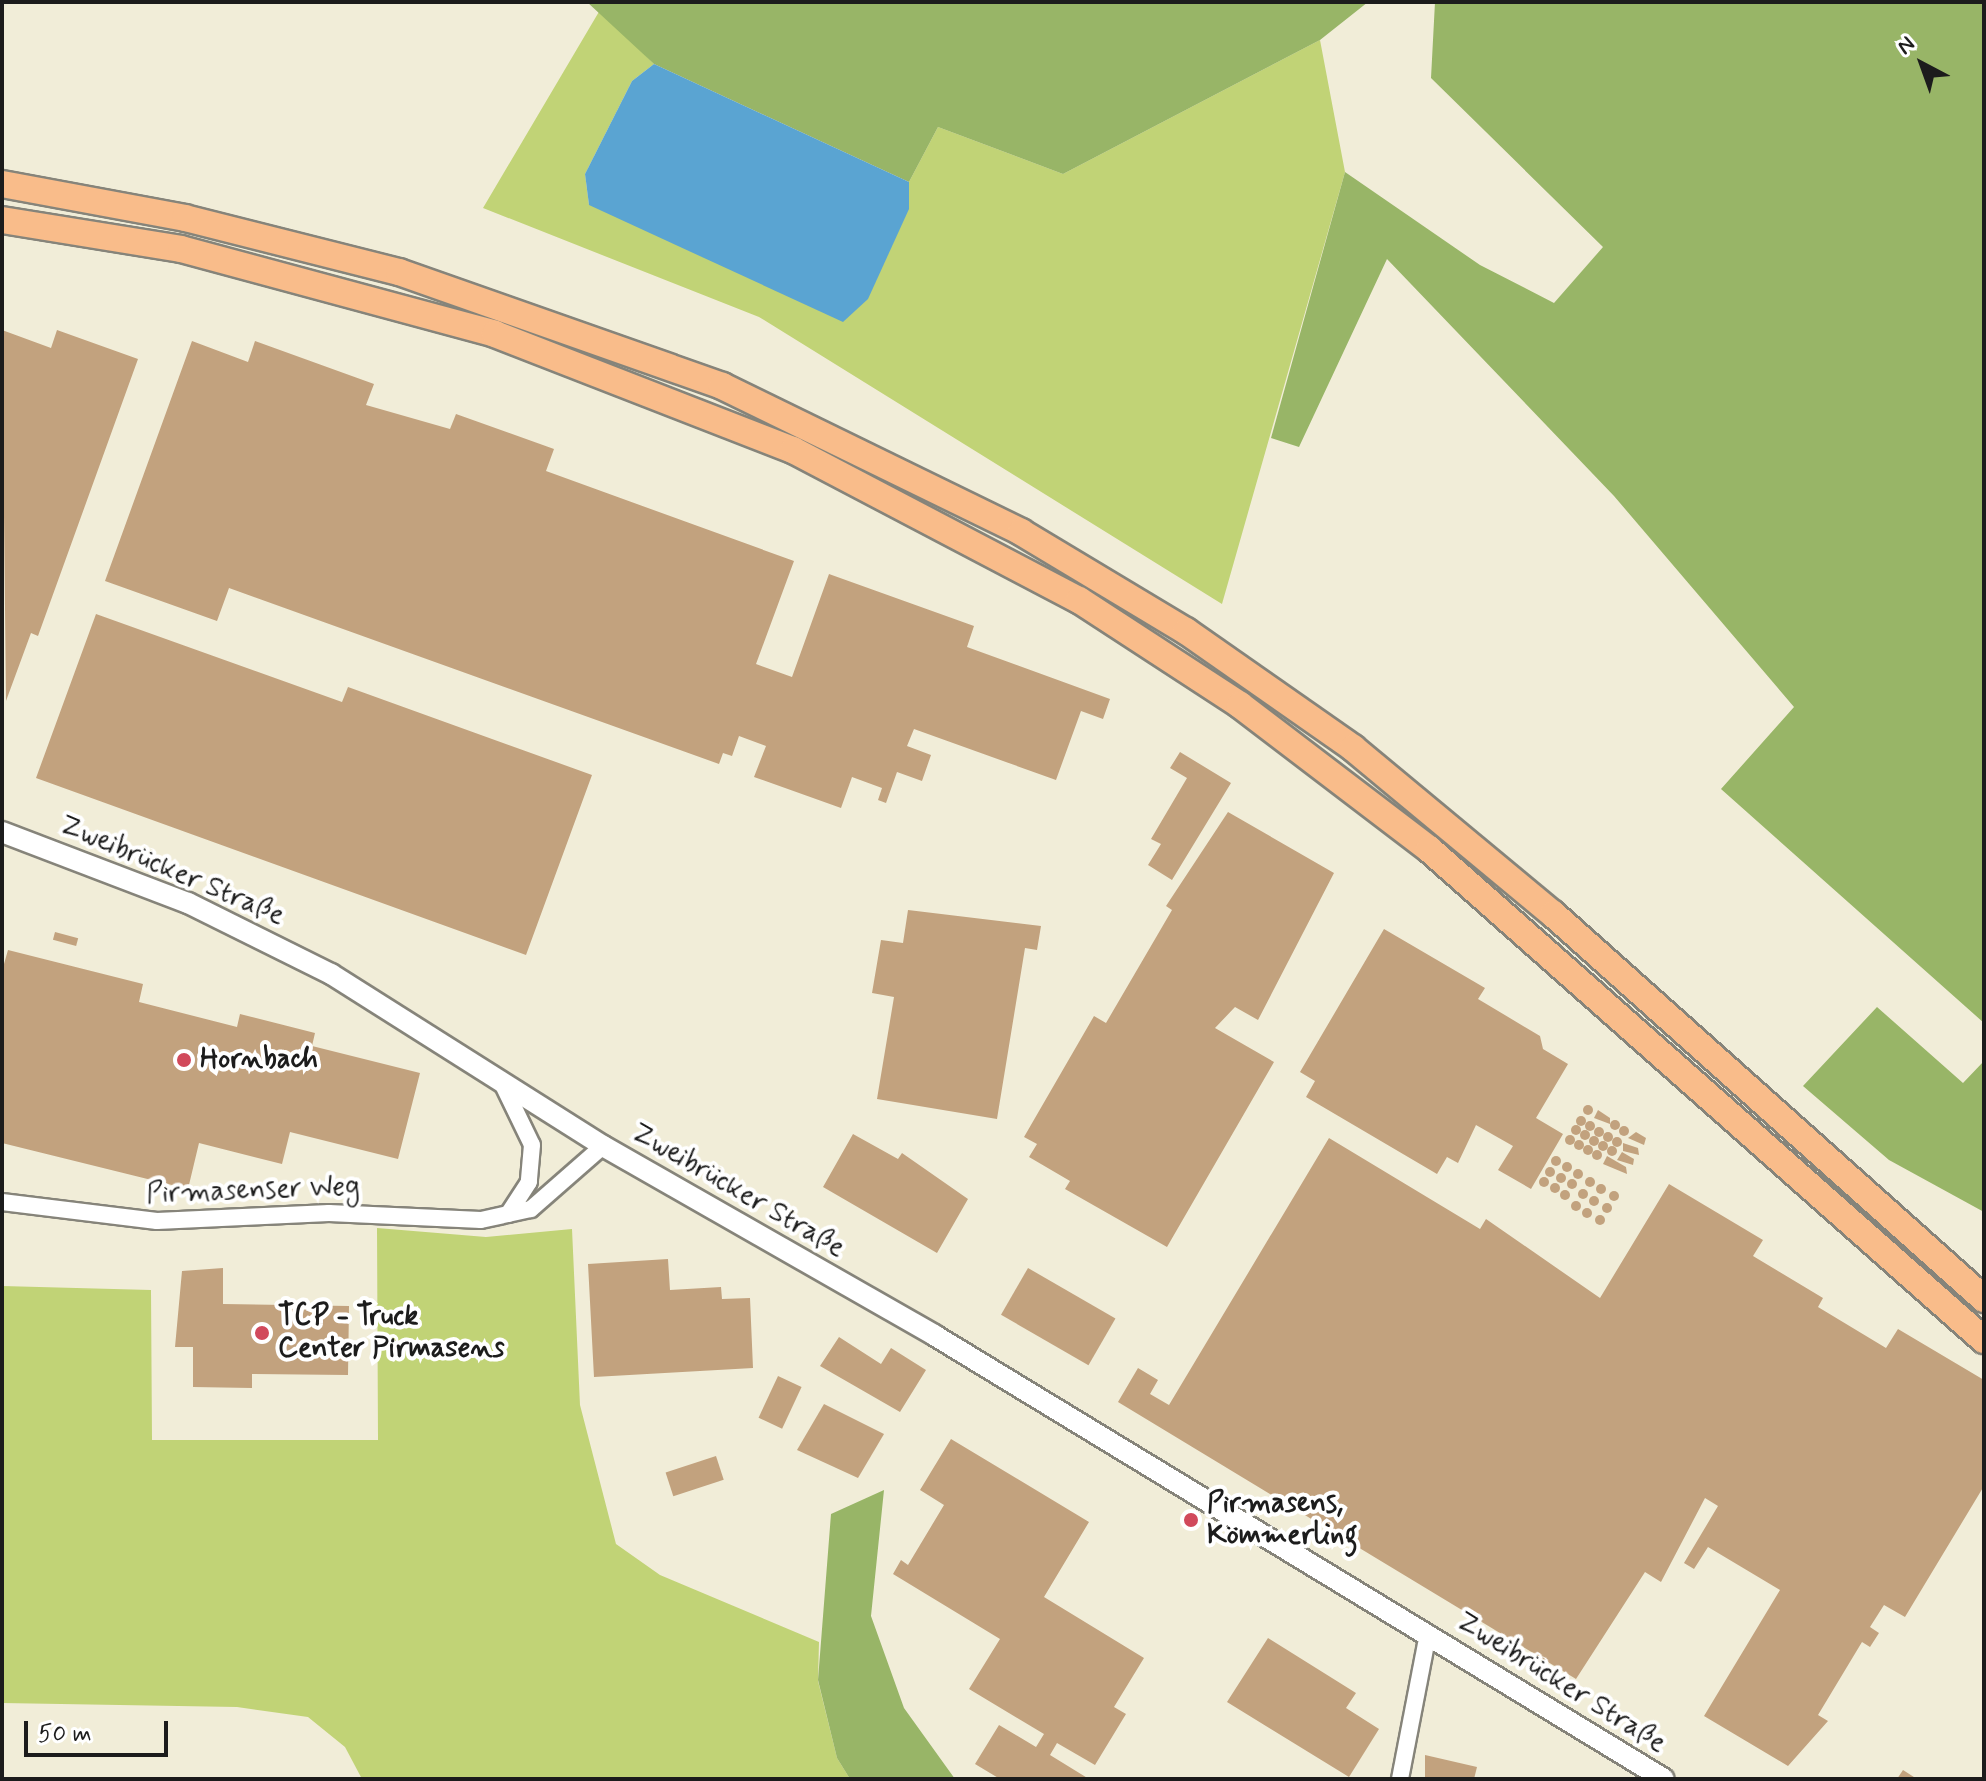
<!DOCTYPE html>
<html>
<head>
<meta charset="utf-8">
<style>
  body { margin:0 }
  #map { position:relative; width:1986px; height:1781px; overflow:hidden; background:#f1edd8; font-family:Mynerve,sans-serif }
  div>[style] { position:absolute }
  .green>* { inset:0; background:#c1d376 }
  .forest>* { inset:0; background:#98b567 }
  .water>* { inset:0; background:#5aa4d2 }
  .building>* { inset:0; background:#c2a27e; transform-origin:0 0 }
  .round { border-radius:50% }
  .roads { filter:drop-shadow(2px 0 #86847a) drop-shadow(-2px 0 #86847a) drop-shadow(0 2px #86847a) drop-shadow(0 -2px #86847a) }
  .minor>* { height:16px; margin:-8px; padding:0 8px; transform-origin:8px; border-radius:8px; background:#fff }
  .tertiary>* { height:20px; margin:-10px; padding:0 10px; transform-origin:10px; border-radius:10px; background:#fff }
  .trunk>* { height:26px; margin:-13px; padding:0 13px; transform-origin:13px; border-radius:13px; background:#f9bc8a }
  .dots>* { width:22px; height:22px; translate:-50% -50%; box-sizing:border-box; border:4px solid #fff; border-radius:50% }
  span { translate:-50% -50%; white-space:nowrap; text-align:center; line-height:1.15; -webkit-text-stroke:8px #fff; paint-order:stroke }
  .street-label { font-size:28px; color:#1c1c1c }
  .poi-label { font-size:28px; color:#1c1c1c; font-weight:700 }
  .left { translate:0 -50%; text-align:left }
  .frame { position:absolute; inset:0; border:4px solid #1c1c1c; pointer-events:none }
  .north { position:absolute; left:1882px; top:24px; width:80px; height:80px; -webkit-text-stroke:6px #fff; paint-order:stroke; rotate:319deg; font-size:22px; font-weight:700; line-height:32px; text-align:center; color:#1c1c1c }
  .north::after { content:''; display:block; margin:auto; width:28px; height:36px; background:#1c1c1c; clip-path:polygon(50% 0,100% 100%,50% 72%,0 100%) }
  .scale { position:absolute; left:24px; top:1721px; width:144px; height:36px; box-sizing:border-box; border:4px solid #1c1c1c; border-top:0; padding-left:10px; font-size:24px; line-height:28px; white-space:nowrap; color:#1c1c1c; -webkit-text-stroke:6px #fff; paint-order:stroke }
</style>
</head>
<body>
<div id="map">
  <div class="green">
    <i style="clip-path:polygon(600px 10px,654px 64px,632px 81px,585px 174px,589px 205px,909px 209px,909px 182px,938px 127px,1063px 174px,1320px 40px,1345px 172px,1222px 604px,759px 317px,483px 208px)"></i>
    <i style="clip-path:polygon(377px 1228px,486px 1237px,572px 1229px,580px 1405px,616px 1544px,660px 1575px,819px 1642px,818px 1681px,837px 1758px,850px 1779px,362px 1779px,345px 1747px,308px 1717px,237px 1707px,2px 1703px,2px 1286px,151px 1290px,152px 1440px,378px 1440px)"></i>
  </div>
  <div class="forest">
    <i style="clip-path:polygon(587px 2px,1368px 2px,1320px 40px,1063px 174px,938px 127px,909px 182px,654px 64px)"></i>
    <i style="clip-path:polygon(1435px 2px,1984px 2px,1984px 1023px,1721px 789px,1794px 707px,1614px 496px,1387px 259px,1299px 447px,1271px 438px,1345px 172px,1480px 265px,1554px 303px,1603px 247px,1431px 78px)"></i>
    <i style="clip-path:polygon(1877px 1007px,1963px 1083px,1984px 1061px,1984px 1212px,1889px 1160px,1803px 1086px)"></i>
    <i style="clip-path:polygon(884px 1490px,871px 1616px,904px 1708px,955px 1779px,850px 1779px,837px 1758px,818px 1680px,831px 1514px)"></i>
  </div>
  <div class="water">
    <i style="clip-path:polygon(654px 64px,909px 182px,909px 209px,868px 299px,843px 322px,589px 205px,585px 174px,632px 81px)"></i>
  </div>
  <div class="building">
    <i style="clip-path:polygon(2px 330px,51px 348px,57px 330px,138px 359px,38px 636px,31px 633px,6px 701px)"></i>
    <i style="clip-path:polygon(192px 341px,248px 362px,255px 341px,374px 384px,366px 405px,450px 429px,456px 414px,554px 449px,546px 471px,794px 561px,756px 664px,792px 677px,829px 574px,974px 626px,967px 647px,1110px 699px,1103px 719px,1081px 711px,1056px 780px,914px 729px,907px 746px,931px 755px,922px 781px,897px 772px,886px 803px,878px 800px,882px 788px,852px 777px,841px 808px,754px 777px,766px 746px,739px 736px,732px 756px,723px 753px,719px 764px,229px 588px,217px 621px,105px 581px)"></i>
    <i style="clip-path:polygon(96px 614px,342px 702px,348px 687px,592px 775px,526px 955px,36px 778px)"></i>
    <i style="clip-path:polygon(1180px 752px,1231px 783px,1172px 880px,1148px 865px,1161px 844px,1151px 839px,1187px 778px,1170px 768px)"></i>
    <i style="clip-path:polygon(1228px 812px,1334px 873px,1258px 1020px,1235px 1007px,1215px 1028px,1274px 1062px,1167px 1247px,1065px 1189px,1070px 1181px,1029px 1157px,1037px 1144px,1024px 1137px,1094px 1016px,1106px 1023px,1172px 910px,1166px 906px)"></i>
    <i style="clip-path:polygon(908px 910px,1041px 926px,1037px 950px,1025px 948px,997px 1119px,877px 1099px,894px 997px,872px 993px,881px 940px,903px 943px)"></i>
    <i style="clip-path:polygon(1384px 929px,1485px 988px,1478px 999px,1540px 1036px,1543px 1049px,1568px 1064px,1536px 1118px,1563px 1134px,1531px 1189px,1498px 1170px,1513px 1146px,1476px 1125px,1458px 1163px,1447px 1157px,1437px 1174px,1306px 1097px,1315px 1081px,1300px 1072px)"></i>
    <i style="left:55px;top:932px;width:24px;height:8px;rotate:15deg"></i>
    <i style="clip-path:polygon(8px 950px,143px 984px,139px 1002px,237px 1027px,240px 1014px,315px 1033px,312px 1046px,420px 1073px,398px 1159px,290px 1132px,282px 1164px,199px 1143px,188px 1189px,2px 1143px,2px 971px)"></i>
    <i class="round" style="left:1583px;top:1105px;width:10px;height:10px"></i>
    <i style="clip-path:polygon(1598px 1110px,1610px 1118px,1610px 1124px,1594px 1118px)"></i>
    <i class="round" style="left:1576px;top:1116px;width:10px;height:10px"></i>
    <i class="round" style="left:1610px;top:1120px;width:10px;height:10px"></i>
    <i class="round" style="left:1585px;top:1121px;width:10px;height:10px"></i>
    <i class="round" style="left:1571px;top:1125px;width:10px;height:10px"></i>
    <i class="round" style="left:1619px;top:1126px;width:10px;height:10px"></i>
    <i class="round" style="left:1594px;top:1127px;width:10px;height:10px"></i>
    <i class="round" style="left:1580px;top:1130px;width:10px;height:10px"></i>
    <i style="clip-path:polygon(1636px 1132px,1646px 1138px,1644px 1145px,1628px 1138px)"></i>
    <i class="round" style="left:1603px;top:1132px;width:10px;height:10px"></i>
    <i style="clip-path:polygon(853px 1134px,898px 1159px,902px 1153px,968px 1199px,937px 1253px,823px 1187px)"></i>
    <i class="round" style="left:1565px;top:1135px;width:10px;height:10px"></i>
    <i class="round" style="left:1589px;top:1136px;width:10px;height:10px"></i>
    <i class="round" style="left:1612px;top:1137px;width:10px;height:10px"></i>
    <i style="clip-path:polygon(1329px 1138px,1480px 1229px,1486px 1219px,1600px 1298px,1669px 1184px,1763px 1240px,1753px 1256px,1823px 1298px,1818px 1307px,1886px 1348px,1898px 1329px,1984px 1380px,1984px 1486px,1905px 1617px,1884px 1605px,1870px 1627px,1879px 1633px,1870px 1647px,1862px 1642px,1818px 1715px,1828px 1721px,1788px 1766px,1704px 1716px,1780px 1590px,1708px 1547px,1694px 1569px,1684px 1563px,1718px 1506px,1705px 1498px,1661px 1582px,1645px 1572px,1576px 1679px,1118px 1402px,1138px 1368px,1158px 1380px,1150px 1394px,1169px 1405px)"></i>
    <i class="round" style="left:1574px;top:1140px;width:10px;height:10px"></i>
    <i class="round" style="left:1598px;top:1141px;width:10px;height:10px"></i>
    <i style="clip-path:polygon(1623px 1143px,1638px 1148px,1639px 1155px,1623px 1151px)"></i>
    <i class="round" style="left:1583px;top:1145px;width:10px;height:10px"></i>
    <i class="round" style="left:1607px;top:1146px;width:10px;height:10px"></i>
    <i class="round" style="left:1592px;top:1150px;width:10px;height:10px"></i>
    <i style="clip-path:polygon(1622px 1152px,1634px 1159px,1633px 1165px,1617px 1160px)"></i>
    <i style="clip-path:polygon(1607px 1156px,1626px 1167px,1627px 1174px,1603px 1164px)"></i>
    <i class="round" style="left:1551px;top:1156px;width:10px;height:10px"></i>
    <i class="round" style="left:1562px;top:1162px;width:10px;height:10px"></i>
    <i class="round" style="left:1545px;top:1167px;width:10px;height:10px"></i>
    <i class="round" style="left:1573px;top:1169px;width:10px;height:10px"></i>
    <i class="round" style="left:1556px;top:1173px;width:10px;height:10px"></i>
    <i class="round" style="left:1539px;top:1177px;width:10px;height:10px"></i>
    <i class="round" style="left:1585px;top:1177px;width:10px;height:10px"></i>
    <i class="round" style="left:1567px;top:1179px;width:10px;height:10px"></i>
    <i class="round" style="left:1550px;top:1183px;width:10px;height:10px"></i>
    <i class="round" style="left:1596px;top:1184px;width:10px;height:10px"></i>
    <i class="round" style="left:1578px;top:1189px;width:10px;height:10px"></i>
    <i class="round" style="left:1560px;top:1190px;width:10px;height:10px"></i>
    <i class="round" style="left:1609px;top:1191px;width:10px;height:10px"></i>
    <i class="round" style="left:1589px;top:1196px;width:10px;height:10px"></i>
    <i class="round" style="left:1571px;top:1201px;width:10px;height:10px"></i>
    <i class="round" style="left:1602px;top:1203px;width:10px;height:10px"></i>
    <i class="round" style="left:1582px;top:1208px;width:10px;height:10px"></i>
    <i class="round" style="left:1595px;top:1215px;width:10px;height:10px"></i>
    <i style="clip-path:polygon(668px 1259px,670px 1290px,721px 1287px,722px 1299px,750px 1298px,753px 1368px,594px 1377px,588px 1264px)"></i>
    <i style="clip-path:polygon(223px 1268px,223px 1304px,349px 1306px,348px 1375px,252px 1374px,252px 1388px,193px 1387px,193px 1347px,175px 1347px,182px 1271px)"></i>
    <i style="left:1028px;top:1268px;width:101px;height:54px;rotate:30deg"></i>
    <i style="clip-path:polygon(839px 1337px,881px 1364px,891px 1348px,926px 1370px,900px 1412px,820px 1366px)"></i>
    <i style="left:778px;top:1376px;width:26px;height:46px;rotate:25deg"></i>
    <i style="clip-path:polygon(824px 1404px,884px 1434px,858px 1478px,797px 1450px)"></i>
    <i style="clip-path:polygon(951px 1439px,1089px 1522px,1044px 1597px,1144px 1658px,1114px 1707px,1126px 1714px,1095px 1765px,1057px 1743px,1050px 1755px,1089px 1779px,1000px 1779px,975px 1764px,999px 1725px,1036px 1747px,1044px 1734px,969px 1689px,1000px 1639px,893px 1574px,901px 1560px,908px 1565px,944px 1505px,920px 1490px)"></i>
    <i style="left:716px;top:1456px;width:25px;height:53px;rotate:72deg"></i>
    <i style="clip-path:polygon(1268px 1638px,1356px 1693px,1346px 1708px,1379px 1729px,1349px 1777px,1227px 1702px)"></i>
    <i style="clip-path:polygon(1425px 1755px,1477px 1767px,1474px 1779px,1425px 1779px)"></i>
    <i style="clip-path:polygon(1903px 1770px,1917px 1779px,1897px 1779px)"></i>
  </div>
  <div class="roads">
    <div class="minor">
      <i style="left:504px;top:1087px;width:64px;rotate:64.2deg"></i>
      <i style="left:532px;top:1145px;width:37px;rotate:95deg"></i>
      <i style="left:529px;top:1182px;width:38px;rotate:123deg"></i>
      <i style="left:2px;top:1202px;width:156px;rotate:7deg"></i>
      <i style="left:157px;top:1221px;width:172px;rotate:-2.7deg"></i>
      <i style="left:329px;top:1213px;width:152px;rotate:2.6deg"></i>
      <i style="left:481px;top:1220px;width:51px;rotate:-12.4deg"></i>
      <i style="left:531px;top:1209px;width:96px;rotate:-41.2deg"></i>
      <i style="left:1400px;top:1779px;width:148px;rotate:-79.1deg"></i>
    </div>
    <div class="tertiary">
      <i style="left:2px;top:832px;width:199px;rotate:20.9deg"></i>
      <i style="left:188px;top:903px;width:160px;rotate:26.4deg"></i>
      <i style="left:331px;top:974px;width:322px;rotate:32.3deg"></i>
      <i style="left:603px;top:1146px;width:381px;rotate:29.7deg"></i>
      <i style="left:934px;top:1335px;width:854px;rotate:31.31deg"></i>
    </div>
    <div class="trunk">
      <i style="left:2px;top:184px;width:186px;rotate:10.5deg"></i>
      <i style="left:185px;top:218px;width:221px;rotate:14.2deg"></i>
      <i style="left:399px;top:272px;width:343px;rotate:19.4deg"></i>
      <i style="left:722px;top:386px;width:333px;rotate:26deg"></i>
      <i style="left:1021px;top:532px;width:192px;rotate:31deg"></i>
      <i style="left:1186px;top:631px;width:204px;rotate:35deg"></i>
      <i style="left:1353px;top:748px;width:260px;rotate:39.7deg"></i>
      <i style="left:1553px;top:914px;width:578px;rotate:41.77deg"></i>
      <i style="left:2px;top:220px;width:181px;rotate:9.2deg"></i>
      <i style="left:181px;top:249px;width:325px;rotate:15.1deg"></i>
      <i style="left:495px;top:334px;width:320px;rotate:21.3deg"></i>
      <i style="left:793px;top:450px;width:323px;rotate:27.7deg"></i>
      <i style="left:1079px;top:600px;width:192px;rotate:33.1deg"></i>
      <i style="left:1240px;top:705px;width:238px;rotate:37.3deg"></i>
      <i style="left:1429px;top:849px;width:741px;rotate:41.5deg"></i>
    </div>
  </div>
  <div class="dots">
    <i style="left:184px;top:1060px;background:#d1495b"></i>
    <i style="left:262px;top:1333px;background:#d1495b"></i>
    <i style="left:1191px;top:1520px;background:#d1495b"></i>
  </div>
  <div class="street-label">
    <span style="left:172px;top:871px;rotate:23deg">Zweibrücker Straße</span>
    <span style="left:253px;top:1191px;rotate:-2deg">Pirmasenser Weg</span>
    <span style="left:738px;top:1191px;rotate:30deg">Zweibrücker Straße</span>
    <span style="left:1561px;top:1683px;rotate:32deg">Zweibrücker Straße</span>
  </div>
  <div class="poi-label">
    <span class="left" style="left:200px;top:1060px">Hornbach</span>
    <span class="left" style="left:278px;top:1333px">TCP - Truck<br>Center Pirmasens</span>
    <span class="left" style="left:1207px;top:1520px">Pirmasens,<br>Kömmerling</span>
  </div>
  <div class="frame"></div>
  <div class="north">N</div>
  <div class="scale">50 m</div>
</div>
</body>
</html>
